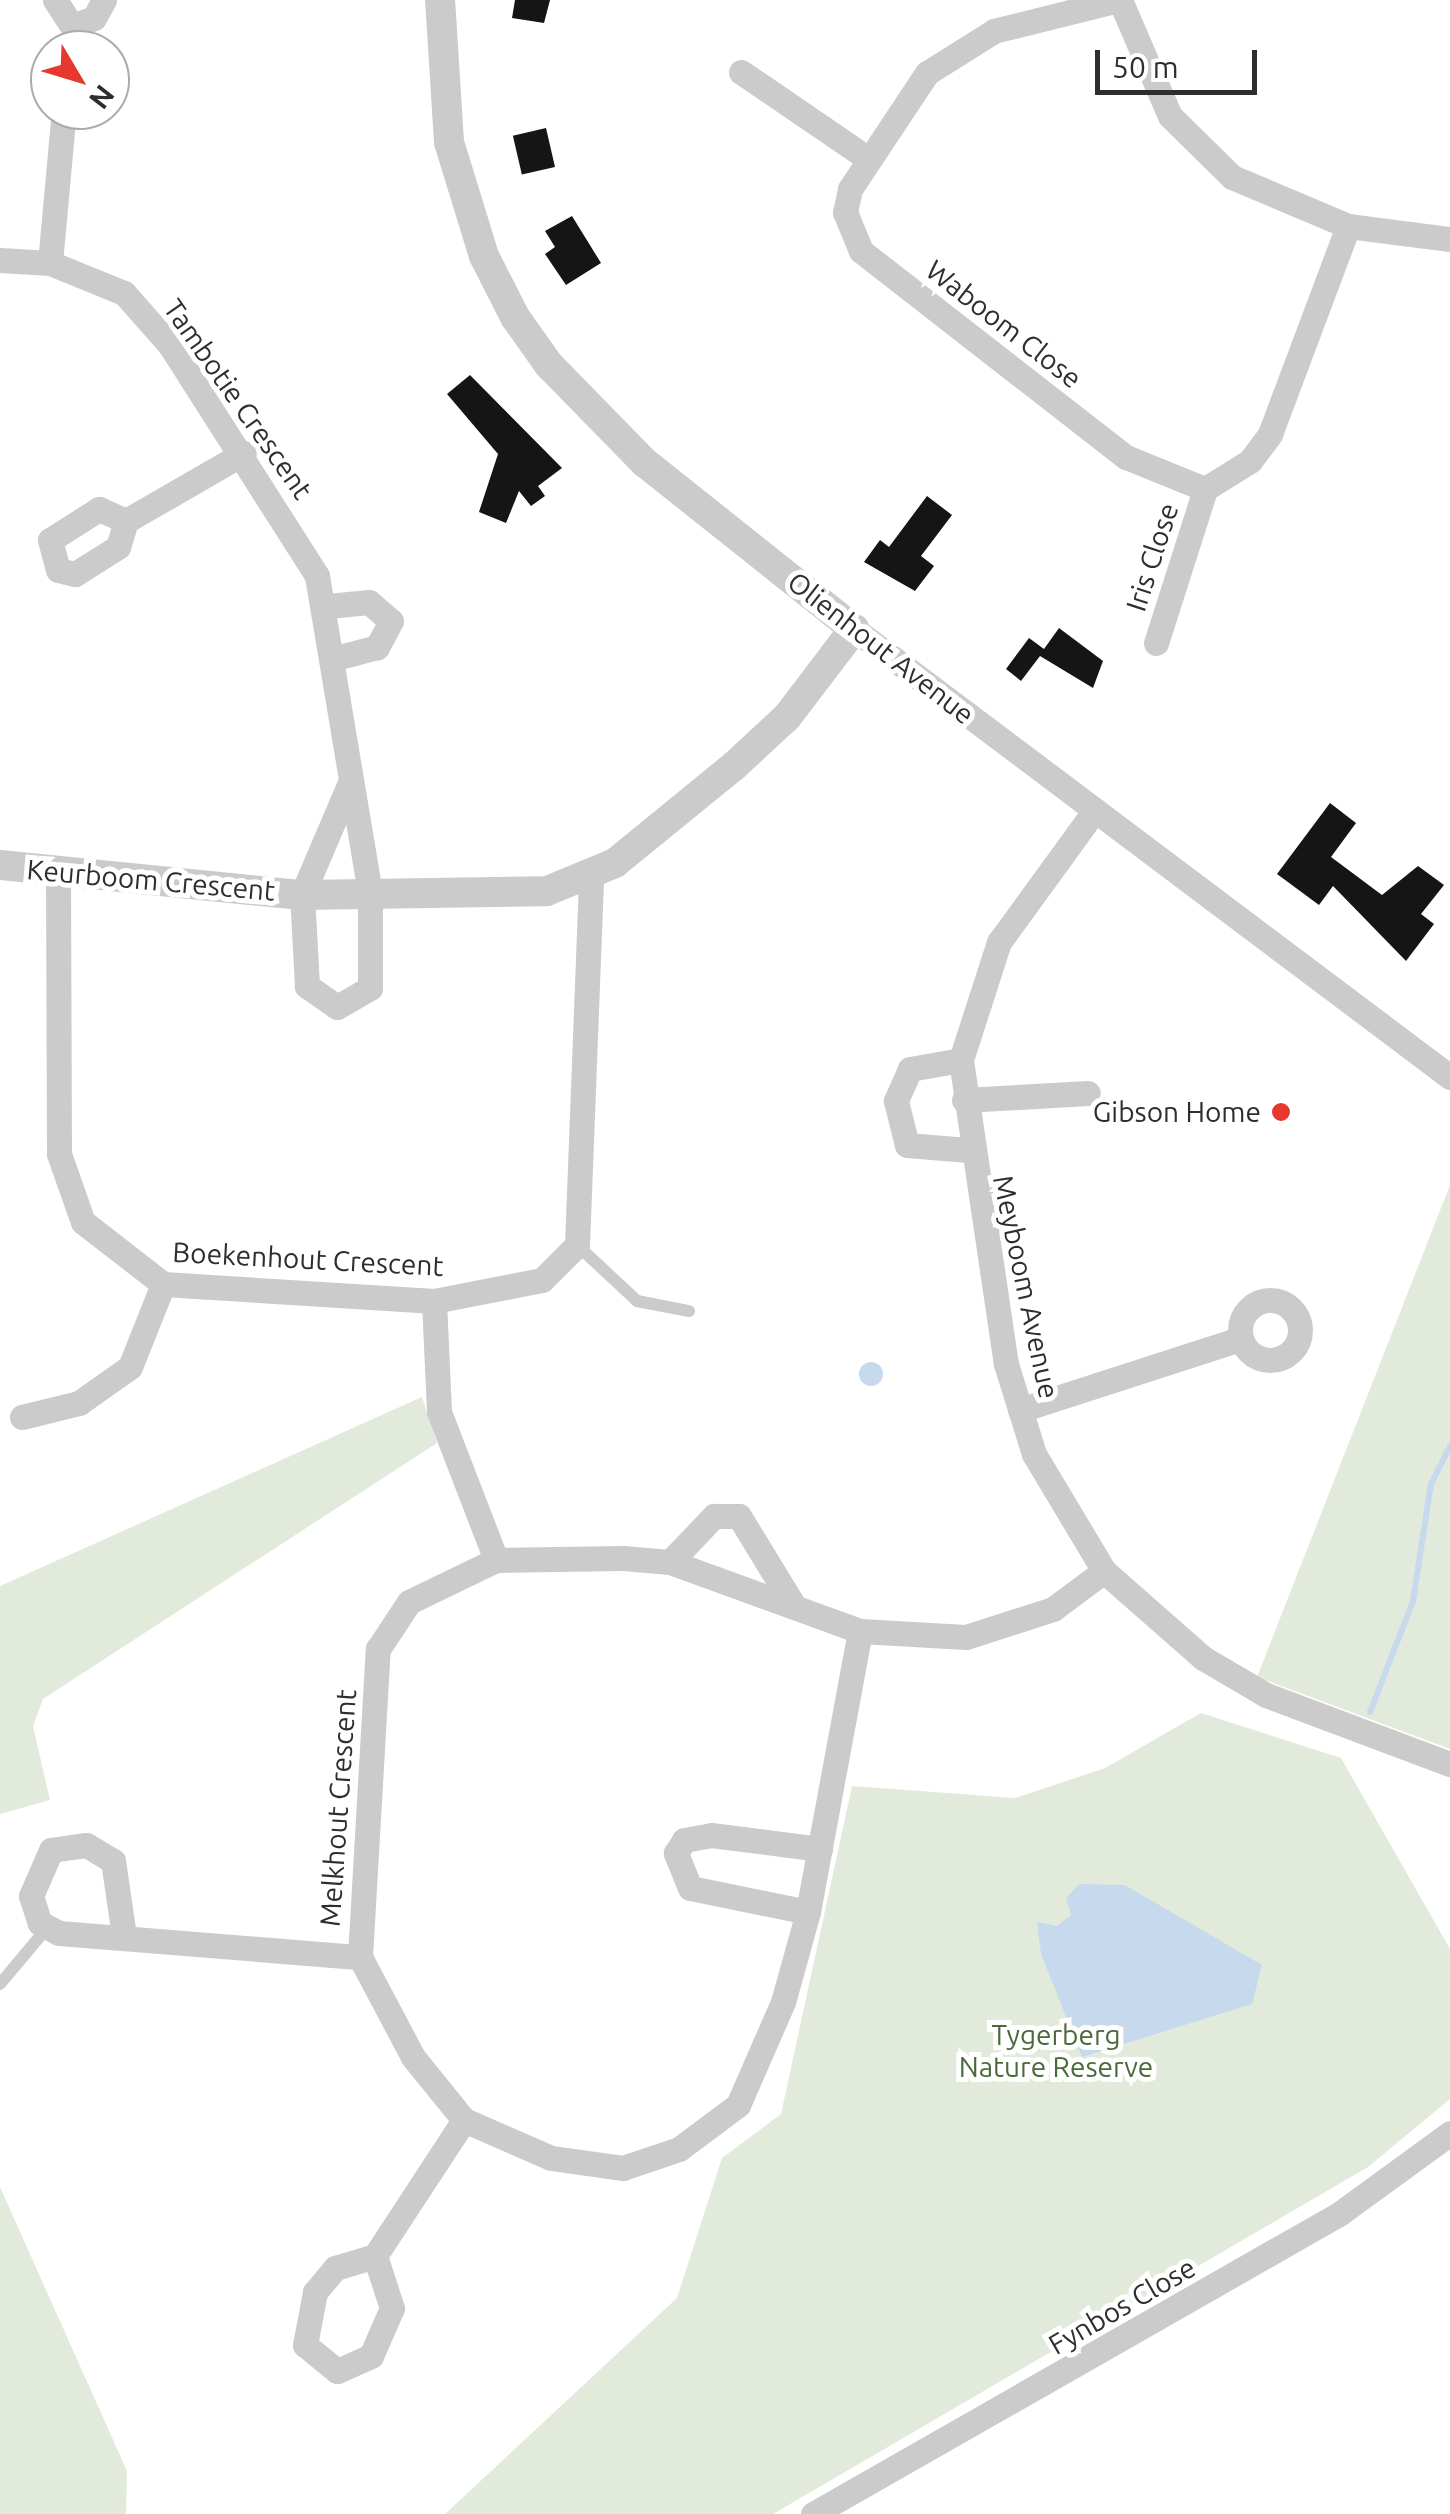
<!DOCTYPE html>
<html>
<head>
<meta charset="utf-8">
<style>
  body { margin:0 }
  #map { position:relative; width:1450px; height:2514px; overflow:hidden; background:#fff; font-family:Ubuntu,sans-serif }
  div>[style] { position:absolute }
  .green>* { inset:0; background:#e2ebdb }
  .water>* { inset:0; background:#c7d9ec }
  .round { border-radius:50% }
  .stream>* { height:6px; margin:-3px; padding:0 3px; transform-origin:3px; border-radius:3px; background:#c7d9ec }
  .building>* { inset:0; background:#151515; transform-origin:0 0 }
  .service>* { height:12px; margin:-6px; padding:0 6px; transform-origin:6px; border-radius:6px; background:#cbcbcb }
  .minor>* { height:25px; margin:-12.5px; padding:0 12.5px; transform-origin:12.5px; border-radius:12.5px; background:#cbcbcb }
  .minor>.ring { margin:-12.5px; padding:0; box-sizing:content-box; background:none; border:25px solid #cbcbcb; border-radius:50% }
  .tertiary>* { height:30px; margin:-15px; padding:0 15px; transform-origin:15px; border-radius:15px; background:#cbcbcb }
  .dots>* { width:28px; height:28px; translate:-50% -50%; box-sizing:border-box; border:5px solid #fff; border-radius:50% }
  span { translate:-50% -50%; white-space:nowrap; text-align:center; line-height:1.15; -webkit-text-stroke:10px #fff; paint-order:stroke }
  .street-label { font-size:28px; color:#2e2e2e }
  .poi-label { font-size:28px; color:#2e2e2e }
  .right { translate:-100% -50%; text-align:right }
  .park-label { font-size:28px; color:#4b6a3b }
  .north { position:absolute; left:30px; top:30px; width:100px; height:100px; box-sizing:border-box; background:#fff; border:2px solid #ababab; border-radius:50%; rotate:128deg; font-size:28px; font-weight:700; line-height:40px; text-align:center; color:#2e2e2e }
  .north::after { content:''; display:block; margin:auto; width:35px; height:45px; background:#e6382e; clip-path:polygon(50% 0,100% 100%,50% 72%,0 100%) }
  .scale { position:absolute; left:1095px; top:50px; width:162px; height:45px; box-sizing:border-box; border:5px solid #2e2e2e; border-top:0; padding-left:12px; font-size:30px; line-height:35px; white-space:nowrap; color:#2e2e2e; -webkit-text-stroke:8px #fff; paint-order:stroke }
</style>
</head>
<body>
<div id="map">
  <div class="green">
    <i style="clip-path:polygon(1450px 1185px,1450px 1749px,1257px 1677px)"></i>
    <i style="clip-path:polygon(422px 1397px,437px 1443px,43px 1699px,33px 1726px,50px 1800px,0 1814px,0 1586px)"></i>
    <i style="clip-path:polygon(1201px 1713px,1341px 1758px,1450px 1949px,1450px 2099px,1368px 2167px,773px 2514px,445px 2514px,677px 2298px,722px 2158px,781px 2114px,852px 1786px,1015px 1798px,1105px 1768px)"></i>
    <i style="clip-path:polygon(0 2187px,127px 2471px,126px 2514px,0 2514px)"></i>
  </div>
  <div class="water">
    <i class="round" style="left:859px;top:1362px;width:24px;height:24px"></i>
    <i style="clip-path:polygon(1079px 1884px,1125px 1885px,1262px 1965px,1252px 2004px,1082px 2057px,1041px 1954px,1037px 1922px,1057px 1926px,1071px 1915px,1066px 1898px)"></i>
  </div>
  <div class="stream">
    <i style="left:1370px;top:1712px;width:119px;rotate:-68.8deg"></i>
    <i style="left:1413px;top:1601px;width:118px;rotate:-81.3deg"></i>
    <i style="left:1431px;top:1484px;width:42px;rotate:-63.4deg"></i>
  </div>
  <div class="building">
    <i style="clip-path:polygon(515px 0,550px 0,544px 23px,512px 18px)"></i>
    <i style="left:546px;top:128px;width:40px;height:34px;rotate:77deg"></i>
    <i style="clip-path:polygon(572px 216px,601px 263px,566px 285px,545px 254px,555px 247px,545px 231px)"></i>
    <i style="clip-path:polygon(470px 375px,562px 468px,538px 486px,545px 496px,531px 506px,519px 491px,506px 523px,479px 512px,498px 454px,447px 394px)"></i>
    <i style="clip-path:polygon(927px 496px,952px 515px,921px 556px,934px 566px,915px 591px,864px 562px,880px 540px,889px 547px)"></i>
    <i style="clip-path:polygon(1059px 628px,1103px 661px,1093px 688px,1040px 656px,1021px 681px,1006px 669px,1029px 638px,1044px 649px)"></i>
    <i style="clip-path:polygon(1330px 803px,1356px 823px,1331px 857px,1382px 895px,1418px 866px,1444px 885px,1421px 914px,1434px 924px,1406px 961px,1333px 886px,1319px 905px,1277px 874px)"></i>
  </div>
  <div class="service">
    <i style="left:577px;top:1245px;width:82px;rotate:43deg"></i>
    <i style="left:637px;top:1301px;width:53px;rotate:10.9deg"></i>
    <i style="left:0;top:1984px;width:73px;rotate:-50deg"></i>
  </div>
  <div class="minor">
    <i style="left:55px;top:0;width:31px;rotate:57deg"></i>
    <i style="left:1118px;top:0;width:128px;rotate:166deg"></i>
    <i style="left:994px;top:31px;width:79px;rotate:147.9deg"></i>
    <i style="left:927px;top:73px;width:139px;rotate:123.6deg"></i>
    <i style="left:850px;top:189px;width:24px;rotate:102deg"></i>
    <i style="left:845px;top:212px;width:42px;rotate:67.7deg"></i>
    <i style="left:861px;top:251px;width:336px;rotate:37.9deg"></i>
    <i style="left:1126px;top:457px;width:85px;rotate:22.1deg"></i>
    <i style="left:1205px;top:489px;width:53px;rotate:-31.9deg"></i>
    <i style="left:1250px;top:461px;width:34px;rotate:-53deg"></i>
    <i style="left:1270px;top:434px;width:222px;rotate:-69.4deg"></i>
    <i style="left:1120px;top:0;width:126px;rotate:66.7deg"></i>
    <i style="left:1170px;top:116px;width:87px;rotate:44.5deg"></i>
    <i style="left:1232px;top:177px;width:126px;rotate:22.9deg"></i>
    <i style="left:1348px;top:226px;width:103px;rotate:7.3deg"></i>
    <i style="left:72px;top:26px;width:23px;rotate:-20deg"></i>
    <i style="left:94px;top:18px;width:21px;rotate:-61deg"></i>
    <i style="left:741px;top:72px;width:149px;rotate:34.3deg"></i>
    <i style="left:0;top:260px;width:50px;rotate:3.4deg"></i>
    <i style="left:50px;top:263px;width:80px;rotate:22.1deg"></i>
    <i style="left:124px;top:293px;width:69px;rotate:48.5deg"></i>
    <i style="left:170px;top:345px;width:274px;rotate:57.5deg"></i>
    <i style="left:317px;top:576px;width:320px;rotate:80.5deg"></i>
    <i style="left:370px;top:892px;width:96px;rotate:90deg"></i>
    <i style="left:370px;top:988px;width:38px;rotate:150deg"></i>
    <i style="left:337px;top:1007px;width:37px;rotate:-145deg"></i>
    <i style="left:307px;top:986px;width:91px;rotate:-93.1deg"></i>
    <i style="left:302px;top:895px;width:120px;rotate:-66.9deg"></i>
    <i style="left:50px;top:263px;width:154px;rotate:-84.8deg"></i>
    <i style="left:99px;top:509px;width:30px;rotate:24deg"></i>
    <i style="left:126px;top:521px;width:27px;rotate:107deg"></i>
    <i style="left:118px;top:547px;width:51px;rotate:147.9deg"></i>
    <i style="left:75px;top:574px;width:17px;rotate:-167deg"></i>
    <i style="left:58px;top:570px;width:31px;rotate:-105deg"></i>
    <i style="left:50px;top:540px;width:58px;rotate:-32.3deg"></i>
    <i style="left:126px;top:521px;width:136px;rotate:-30deg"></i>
    <i style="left:328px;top:606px;width:41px;rotate:-5.6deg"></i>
    <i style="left:369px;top:602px;width:29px;rotate:41deg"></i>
    <i style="left:391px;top:621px;width:30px;rotate:118deg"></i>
    <i style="left:377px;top:647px;width:42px;rotate:165deg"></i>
    <i style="left:854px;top:629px;width:746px;rotate:36.93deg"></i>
    <i style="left:1156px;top:643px;width:162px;rotate:-72.3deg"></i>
    <i style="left:1095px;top:810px;width:163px;rotate:126deg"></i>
    <i style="left:999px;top:942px;width:124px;rotate:107.9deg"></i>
    <i style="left:961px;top:1060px;width:307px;rotate:81.6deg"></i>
    <i style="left:1006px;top:1364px;width:94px;rotate:72.7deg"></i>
    <i style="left:1034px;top:1454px;width:136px;rotate:59.1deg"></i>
    <i style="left:1104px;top:1571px;width:132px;rotate:41.3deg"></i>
    <i style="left:1203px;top:1658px;width:73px;rotate:30.4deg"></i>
    <i style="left:1266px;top:1695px;width:197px;rotate:20.6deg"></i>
    <i style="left:58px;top:873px;width:281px;rotate:89.8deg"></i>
    <i style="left:59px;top:1154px;width:72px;rotate:70.6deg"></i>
    <i style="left:83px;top:1222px;width:101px;rotate:37.8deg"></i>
    <i style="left:163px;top:1284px;width:272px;rotate:3.6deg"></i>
    <i style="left:434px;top:1301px;width:110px;rotate:-11deg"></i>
    <i style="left:542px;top:1280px;width:49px;rotate:-45deg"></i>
    <i style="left:577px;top:1245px;width:369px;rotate:-87.8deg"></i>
    <i style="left:961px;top:1060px;width:52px;rotate:170deg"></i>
    <i style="left:910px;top:1069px;width:35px;rotate:114deg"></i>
    <i style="left:896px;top:1101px;width:45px;rotate:76deg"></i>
    <i style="left:907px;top:1145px;width:61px;rotate:4.7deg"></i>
    <i style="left:964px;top:1100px;width:124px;rotate:-3.2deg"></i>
    <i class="ring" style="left:1240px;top:1300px;width:35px;height:35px"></i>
    <i style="left:434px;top:1301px;width:111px;rotate:87.4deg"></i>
    <i style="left:439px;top:1412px;width:159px;rotate:68.9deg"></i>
    <i style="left:1020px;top:1410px;width:231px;rotate:-17.9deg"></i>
    <i style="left:22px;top:1417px;width:59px;rotate:-13.8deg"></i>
    <i style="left:79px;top:1403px;width:62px;rotate:-35.2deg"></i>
    <i style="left:130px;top:1367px;width:89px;rotate:-68.3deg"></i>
    <i style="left:670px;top:1562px;width:64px;rotate:-46.3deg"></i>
    <i style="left:714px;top:1516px;width:25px"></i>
    <i style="left:739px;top:1516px;width:105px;rotate:58.6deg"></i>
    <i style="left:860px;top:1631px;width:286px;rotate:100.5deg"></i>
    <i style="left:808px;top:1912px;width:93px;rotate:105.5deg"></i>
    <i style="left:783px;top:2002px;width:112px;rotate:113.6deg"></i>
    <i style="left:738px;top:2105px;width:74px;rotate:143.3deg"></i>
    <i style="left:679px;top:2149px;width:59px;rotate:161.3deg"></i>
    <i style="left:623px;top:2168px;width:73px;rotate:-172.1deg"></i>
    <i style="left:551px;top:2158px;width:95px;rotate:-156.4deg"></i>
    <i style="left:464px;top:2120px;width:81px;rotate:-129deg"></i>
    <i style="left:413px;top:2057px;width:113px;rotate:-117.9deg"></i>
    <i style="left:360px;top:1957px;width:309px;rotate:-86.7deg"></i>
    <i style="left:378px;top:1649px;width:56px;rotate:-56.6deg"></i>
    <i style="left:409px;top:1602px;width:97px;rotate:-25.8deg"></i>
    <i style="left:496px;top:1560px;width:127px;rotate:-0.9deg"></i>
    <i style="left:623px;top:1558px;width:47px;rotate:4.9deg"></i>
    <i style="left:670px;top:1562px;width:202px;rotate:20deg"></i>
    <i style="left:860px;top:1631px;width:106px;rotate:3.2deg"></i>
    <i style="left:966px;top:1637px;width:91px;rotate:-17.8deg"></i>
    <i style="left:1053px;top:1609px;width:64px;rotate:-36.7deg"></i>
    <i style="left:808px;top:1912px;width:120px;rotate:-168.5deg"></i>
    <i style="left:690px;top:1888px;width:38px;rotate:-112deg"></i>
    <i style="left:676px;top:1853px;width:15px;rotate:-58deg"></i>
    <i style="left:684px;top:1840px;width:27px;rotate:-10deg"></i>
    <i style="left:711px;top:1835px;width:110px;rotate:7.3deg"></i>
    <i style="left:124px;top:1936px;width:76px;rotate:-98.3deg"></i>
    <i style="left:113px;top:1861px;width:31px;rotate:-149deg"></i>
    <i style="left:86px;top:1845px;width:35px;rotate:172deg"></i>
    <i style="left:51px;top:1850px;width:50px;rotate:113.5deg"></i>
    <i style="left:31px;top:1896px;width:28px;rotate:72deg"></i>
    <i style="left:40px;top:1923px;width:21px;rotate:28deg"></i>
    <i style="left:59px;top:1933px;width:302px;rotate:4.6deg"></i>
    <i style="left:375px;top:2256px;width:55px;rotate:71.9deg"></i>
    <i style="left:392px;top:2308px;width:52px;rotate:113.6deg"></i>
    <i style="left:371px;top:2356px;width:37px;rotate:156deg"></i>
    <i style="left:337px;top:2371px;width:41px;rotate:-140.9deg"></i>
    <i style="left:305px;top:2345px;width:54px;rotate:-79.3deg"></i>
    <i style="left:315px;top:2292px;width:31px;rotate:-50deg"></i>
    <i style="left:335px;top:2268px;width:42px;rotate:-16.7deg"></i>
    <i style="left:375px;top:2256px;width:163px;rotate:-56.8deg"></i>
    <i style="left:813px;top:2514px;width:606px;rotate:-29.7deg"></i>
    <i style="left:1339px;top:2214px;width:137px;rotate:-36.1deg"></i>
  </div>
  <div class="tertiary">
    <i style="left:0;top:865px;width:303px;rotate:5.7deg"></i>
    <i style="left:302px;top:895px;width:245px;rotate:-0.9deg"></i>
    <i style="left:547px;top:891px;width:74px;rotate:-22.4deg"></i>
    <i style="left:615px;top:863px;width:154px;rotate:-39.2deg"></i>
    <i style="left:734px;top:766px;width:72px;rotate:-42.8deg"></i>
    <i style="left:787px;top:717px;width:111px;rotate:-52.7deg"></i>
    <i style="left:854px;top:629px;width:267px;rotate:-141.5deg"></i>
    <i style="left:645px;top:463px;width:137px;rotate:-134.4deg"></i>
    <i style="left:549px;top:365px;width:59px;rotate:-125.3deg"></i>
    <i style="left:515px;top:317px;width:68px;rotate:-116.9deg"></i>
    <i style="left:484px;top:256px;width:119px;rotate:-107.1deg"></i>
    <i style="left:449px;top:142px;width:142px;rotate:-93.6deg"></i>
  </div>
  <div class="dots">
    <i style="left:1281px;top:1112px;background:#e6382e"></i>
  </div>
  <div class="street-label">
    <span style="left:1004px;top:324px;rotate:38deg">Waboom Close</span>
    <span style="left:238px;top:399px;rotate:55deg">Tambotie Crescent</span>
    <span style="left:1152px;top:557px;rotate:-72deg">Iris Close</span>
    <span style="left:881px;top:648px;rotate:38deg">Olienhout Avenue</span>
    <span style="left:151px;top:880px;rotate:5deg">Keurboom Crescent</span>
    <span style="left:308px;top:1259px;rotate:3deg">Boekenhout Crescent</span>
    <span style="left:1026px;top:1287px;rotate:78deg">Meyboom Avenue</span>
    <span style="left:338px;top:1808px;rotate:-86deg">Melkhout Crescent</span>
    <span style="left:1122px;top:2306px;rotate:-30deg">Fynbos Close</span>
  </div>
  <div class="poi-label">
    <span class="right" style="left:1261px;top:1112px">Gibson Home</span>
  </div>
  <div class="park-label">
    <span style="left:1056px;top:2051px">Tygerberg<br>Nature Reserve</span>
  </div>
  <div class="north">N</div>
  <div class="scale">50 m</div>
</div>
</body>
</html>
